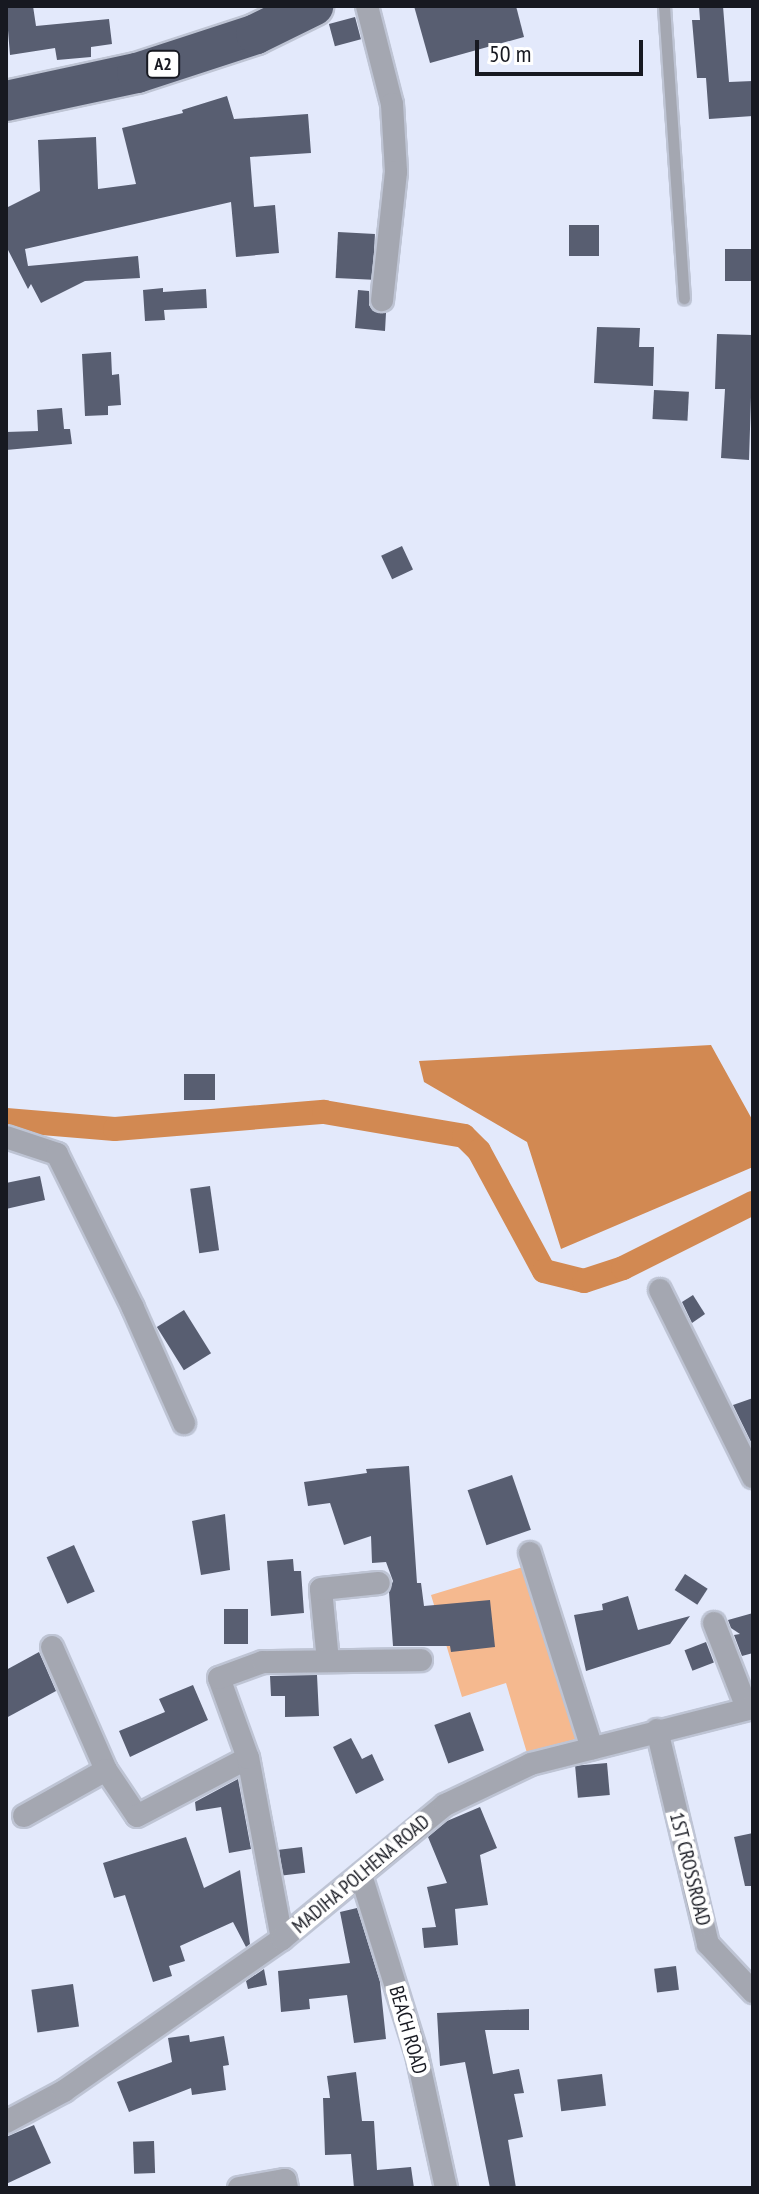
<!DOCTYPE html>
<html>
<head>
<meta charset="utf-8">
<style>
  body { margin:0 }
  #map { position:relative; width:759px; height:2194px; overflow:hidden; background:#e3e9fb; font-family:"PT Sans Narrow",sans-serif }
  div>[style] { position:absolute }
  .green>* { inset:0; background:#f5b98f }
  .water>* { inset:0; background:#d28952 }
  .canal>* { height:24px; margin:-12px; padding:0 12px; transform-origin:12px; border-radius:12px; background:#d28952 }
  .building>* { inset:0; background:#585e71; transform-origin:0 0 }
  .roads { filter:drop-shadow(2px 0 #bec4d4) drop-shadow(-2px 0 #bec4d4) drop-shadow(0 2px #bec4d4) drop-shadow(0 -2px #bec4d4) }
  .lane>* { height:11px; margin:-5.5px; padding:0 5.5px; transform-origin:5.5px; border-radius:5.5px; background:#a4a7b1 }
  .street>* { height:22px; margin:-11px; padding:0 11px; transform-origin:11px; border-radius:11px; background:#a4a7b1 }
  .highway>* { height:40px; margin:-20px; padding:0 20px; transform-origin:20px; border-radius:20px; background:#575d70 }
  span { translate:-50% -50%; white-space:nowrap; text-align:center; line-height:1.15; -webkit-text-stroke:8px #fff; paint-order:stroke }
  .shield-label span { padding:2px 6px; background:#fff; border:2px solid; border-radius:6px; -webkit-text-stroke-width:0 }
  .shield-label { font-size:18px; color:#171921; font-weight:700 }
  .street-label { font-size:20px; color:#171921 }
  .frame { position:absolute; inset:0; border:8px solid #171921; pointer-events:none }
  .scale { position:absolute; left:475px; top:40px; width:168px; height:36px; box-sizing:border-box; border:4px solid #171921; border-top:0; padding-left:10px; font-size:24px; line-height:28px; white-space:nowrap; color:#171921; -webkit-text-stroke:6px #fff; paint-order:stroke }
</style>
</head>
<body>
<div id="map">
  <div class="green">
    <i style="clip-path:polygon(523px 1567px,576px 1739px,527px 1753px,506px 1683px,462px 1697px,431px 1595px)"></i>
  </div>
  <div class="water">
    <i style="clip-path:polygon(711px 1045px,753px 1121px,753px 1167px,561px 1249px,527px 1142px,424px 1082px,419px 1061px)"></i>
  </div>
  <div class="canal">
    <i style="left:6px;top:1120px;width:109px;rotate:4.7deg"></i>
    <i style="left:115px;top:1129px;width:210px;rotate:-4.7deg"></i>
    <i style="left:324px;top:1112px;width:142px;rotate:9.7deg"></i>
    <i style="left:464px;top:1136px;width:21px;rotate:45deg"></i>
    <i style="left:479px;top:1151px;width:136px;rotate:61.6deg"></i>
    <i style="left:544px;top:1271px;width:41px;rotate:14deg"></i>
    <i style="left:584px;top:1281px;width:41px;rotate:-18.4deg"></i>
    <i style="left:623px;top:1268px;width:145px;rotate:-26.6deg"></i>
  </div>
  <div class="building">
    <i style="clip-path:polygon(6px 6px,33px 6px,36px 26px,109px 19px,112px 44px,91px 47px,91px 57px,57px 60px,55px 48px,10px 55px)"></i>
    <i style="clip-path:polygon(414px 6px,516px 6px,524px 37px,430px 63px)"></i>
    <i style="clip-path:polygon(699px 6px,723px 6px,729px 82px,753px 81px,753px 116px,709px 119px,706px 78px,697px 78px,692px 20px,700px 20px)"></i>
    <i style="left:355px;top:17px;width:23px;height:27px;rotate:75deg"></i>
    <i style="clip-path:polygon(227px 96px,234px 119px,308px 114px,311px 153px,250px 157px,254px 207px,275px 205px,279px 253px,236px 257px,231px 202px,25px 249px,28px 266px,138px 256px,140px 278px,85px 281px,41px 303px,31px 284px,28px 289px,6px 246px,6px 208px,40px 191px,38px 140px,96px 137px,98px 189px,136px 184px,122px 128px,183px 113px,182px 110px)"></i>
    <i style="left:569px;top:225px;width:30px;height:31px"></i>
    <i style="left:338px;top:232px;width:37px;height:46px;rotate:3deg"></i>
    <i style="left:725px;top:249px;width:28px;height:32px"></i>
    <i style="clip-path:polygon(163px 288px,163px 292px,206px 289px,207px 308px,164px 310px,165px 320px,145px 321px,143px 290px)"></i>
    <i style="clip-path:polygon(358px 290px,369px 291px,369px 305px,373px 311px,386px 313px,385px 331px,355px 328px)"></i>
    <i style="clip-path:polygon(597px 327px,640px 328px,639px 347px,654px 347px,653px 386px,594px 383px)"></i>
    <i style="clip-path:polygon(717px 334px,753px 335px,749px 460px,721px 458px,725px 389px,715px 389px)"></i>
    <i style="clip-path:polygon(111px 352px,112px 375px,119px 374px,121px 405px,108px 406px,108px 415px,85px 416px,82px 354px)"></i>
    <i style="left:654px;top:390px;width:35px;height:29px;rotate:3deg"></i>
    <i style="clip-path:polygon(62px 408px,64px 429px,70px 429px,72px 444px,6px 450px,6px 432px,38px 431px,37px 410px)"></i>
    <i style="left:402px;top:546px;width:26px;height:23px;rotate:65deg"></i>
    <i style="left:215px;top:1074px;width:26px;height:31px;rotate:90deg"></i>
    <i style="clip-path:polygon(40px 1176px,45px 1200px,6px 1209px,6px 1183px)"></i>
    <i style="left:210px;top:1186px;width:65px;height:20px;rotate:82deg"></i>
    <i style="clip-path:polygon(693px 1295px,705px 1314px,692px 1323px,682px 1302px)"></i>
    <i style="left:184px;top:1310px;width:51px;height:32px;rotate:58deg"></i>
    <i style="clip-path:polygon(753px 1398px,753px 1446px,733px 1405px)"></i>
    <i style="clip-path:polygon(409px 1466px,417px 1583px,421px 1583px,424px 1606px,490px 1600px,495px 1647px,451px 1652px,450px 1646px,393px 1646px,389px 1592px,393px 1581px,386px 1562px,372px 1563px,371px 1536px,344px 1545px,330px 1503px,308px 1506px,304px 1482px,367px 1473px,366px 1469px)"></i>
    <i style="left:512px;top:1475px;width:58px;height:47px;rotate:71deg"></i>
    <i style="clip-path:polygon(225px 1514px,230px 1570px,201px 1575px,192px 1521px)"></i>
    <i style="left:74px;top:1545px;width:51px;height:30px;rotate:66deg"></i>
    <i style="clip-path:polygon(293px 1559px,294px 1571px,301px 1571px,304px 1613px,271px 1616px,267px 1561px)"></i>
    <i style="left:685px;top:1574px;width:27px;height:19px;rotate:33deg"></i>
    <i style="clip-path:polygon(628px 1596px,638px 1630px,690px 1616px,670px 1644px,586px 1671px,574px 1615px,603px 1610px,602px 1604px)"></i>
    <i style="left:248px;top:1609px;width:35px;height:24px;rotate:90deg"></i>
    <i style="clip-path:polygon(753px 1613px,753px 1653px,742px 1656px,734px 1635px,740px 1634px,731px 1628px,728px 1620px)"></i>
    <i style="left:706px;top:1642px;width:22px;height:23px;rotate:69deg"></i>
    <i style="clip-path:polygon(39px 1652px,56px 1691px,6px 1718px,6px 1670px)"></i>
    <i style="clip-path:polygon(317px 1675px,319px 1716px,285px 1717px,285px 1696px,271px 1696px,270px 1676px)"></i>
    <i style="clip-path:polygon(193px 1685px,208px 1720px,130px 1757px,119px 1731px,165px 1712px,159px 1699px)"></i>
    <i style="left:470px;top:1712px;width:41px;height:38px;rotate:70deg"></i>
    <i style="clip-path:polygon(351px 1738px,362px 1759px,372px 1754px,384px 1780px,356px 1794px,333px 1747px)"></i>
    <i style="left:607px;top:1763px;width:32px;height:32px;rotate:85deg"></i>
    <i style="clip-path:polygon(238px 1779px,251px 1849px,229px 1853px,221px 1807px,196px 1811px,195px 1802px)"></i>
    <i style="clip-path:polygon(480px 1807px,497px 1848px,480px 1855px,488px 1905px,455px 1909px,458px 1945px,424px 1948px,422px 1928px,436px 1927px,427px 1887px,447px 1883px,428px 1837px,447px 1821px)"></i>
    <i style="clip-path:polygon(753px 1833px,753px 1886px,745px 1886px,734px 1837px)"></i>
    <i style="clip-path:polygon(186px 1837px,204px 1888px,240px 1870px,250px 1944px,246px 1947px,233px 1922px,180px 1946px,185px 1961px,169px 1966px,172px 1976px,153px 1982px,125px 1895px,114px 1898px,103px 1863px)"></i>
    <i style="left:302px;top:1847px;width:26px;height:23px;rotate:83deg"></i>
    <i style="clip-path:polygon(357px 1908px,380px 1982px,386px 2039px,354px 2043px,347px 1995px,309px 1999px,310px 2009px,281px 2012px,278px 1971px,350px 1963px,340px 1912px)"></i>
    <i style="left:676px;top:1966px;width:24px;height:22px;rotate:83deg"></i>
    <i style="clip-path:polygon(264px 1969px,267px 1985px,248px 1989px,246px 1981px)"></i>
    <i style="left:73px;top:1984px;width:43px;height:42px;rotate:82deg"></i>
    <i style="clip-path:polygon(529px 2009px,529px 2030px,485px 2030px,493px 2074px,519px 2069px,524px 2093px,514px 2094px,523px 2137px,508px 2140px,516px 2188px,490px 2188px,465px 2062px,440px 2066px,437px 2013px)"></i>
    <i style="clip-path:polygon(189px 2035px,190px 2042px,224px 2036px,229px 2065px,223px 2066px,226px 2090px,192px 2095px,191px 2088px,129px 2112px,117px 2082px,172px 2062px,168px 2038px)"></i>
    <i style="clip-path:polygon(356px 2072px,362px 2121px,374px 2121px,377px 2170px,411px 2167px,414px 2188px,354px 2188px,351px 2154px,325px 2155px,323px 2098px,330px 2098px,327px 2076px)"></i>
    <i style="left:602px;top:2074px;width:32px;height:45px;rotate:83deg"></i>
    <i style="clip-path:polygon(34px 2125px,51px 2163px,6px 2184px,6px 2137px)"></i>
    <i style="left:154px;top:2141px;width:32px;height:21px;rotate:88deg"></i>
  </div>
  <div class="roads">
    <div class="lane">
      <i style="left:664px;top:6px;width:293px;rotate:86.1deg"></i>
    </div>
    <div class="street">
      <i style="left:367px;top:6px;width:101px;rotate:75.7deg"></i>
      <i style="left:392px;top:104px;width:68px;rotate:86.6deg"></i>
      <i style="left:396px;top:172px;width:129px;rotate:96.2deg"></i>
      <i style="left:6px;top:1137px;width:54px;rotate:18.4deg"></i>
      <i style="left:57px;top:1154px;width:172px;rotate:63.7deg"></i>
      <i style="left:133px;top:1308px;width:126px;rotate:66.1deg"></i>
      <i style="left:660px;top:1290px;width:209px;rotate:63.6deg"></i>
      <i style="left:530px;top:1553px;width:205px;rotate:72.4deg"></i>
      <i style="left:714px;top:1623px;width:91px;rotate:68.8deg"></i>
      <i style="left:52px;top:1647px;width:134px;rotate:66.3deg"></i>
      <i style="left:106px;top:1770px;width:55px;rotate:56deg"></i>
      <i style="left:137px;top:1816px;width:125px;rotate:-27.6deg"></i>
      <i style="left:328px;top:1661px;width:72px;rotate:-95.6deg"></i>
      <i style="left:321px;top:1589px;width:58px;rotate:-5.9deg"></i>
      <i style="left:657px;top:1730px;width:220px;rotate:76.6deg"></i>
      <i style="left:708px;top:1944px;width:66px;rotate:46.8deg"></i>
      <i style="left:24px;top:1816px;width:94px;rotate:-29.3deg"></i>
      <i style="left:361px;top:1875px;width:189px;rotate:72.7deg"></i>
      <i style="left:417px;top:2055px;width:136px;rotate:77.7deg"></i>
      <i style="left:282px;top:1939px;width:184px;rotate:-100.6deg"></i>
      <i style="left:248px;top:1758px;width:85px;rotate:-109.9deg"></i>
      <i style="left:219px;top:1678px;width:47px;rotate:-20deg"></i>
      <i style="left:263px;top:1662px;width:158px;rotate:-0.7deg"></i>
      <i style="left:6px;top:2122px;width:66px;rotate:-28.1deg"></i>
      <i style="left:64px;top:2091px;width:266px;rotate:-34.9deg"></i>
      <i style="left:282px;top:1939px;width:211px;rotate:-39.4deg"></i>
      <i style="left:445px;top:1805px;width:95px;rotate:-25.5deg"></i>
      <i style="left:531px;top:1764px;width:229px;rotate:-14.2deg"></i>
      <i style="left:239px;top:2188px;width:47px;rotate:-9.9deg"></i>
      <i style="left:285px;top:2180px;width:8px;rotate:76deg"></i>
    </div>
    <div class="highway">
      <i style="left:6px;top:101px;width:134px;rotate:-12.1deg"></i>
      <i style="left:137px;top:73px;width:125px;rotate:-18.1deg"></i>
      <i style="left:256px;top:34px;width:64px;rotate:-26.2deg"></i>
    </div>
  </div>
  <div class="shield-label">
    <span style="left:163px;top:64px">A2</span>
  </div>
  <div class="street-label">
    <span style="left:690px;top:1869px;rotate:76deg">1ST CROSSROAD</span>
    <span style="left:361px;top:1874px;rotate:-40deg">MADIHA POLHENA ROAD</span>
    <span style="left:408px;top:2030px;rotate:74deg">BEACH ROAD</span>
  </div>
  <div class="frame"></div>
  <div class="scale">50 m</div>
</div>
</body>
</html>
